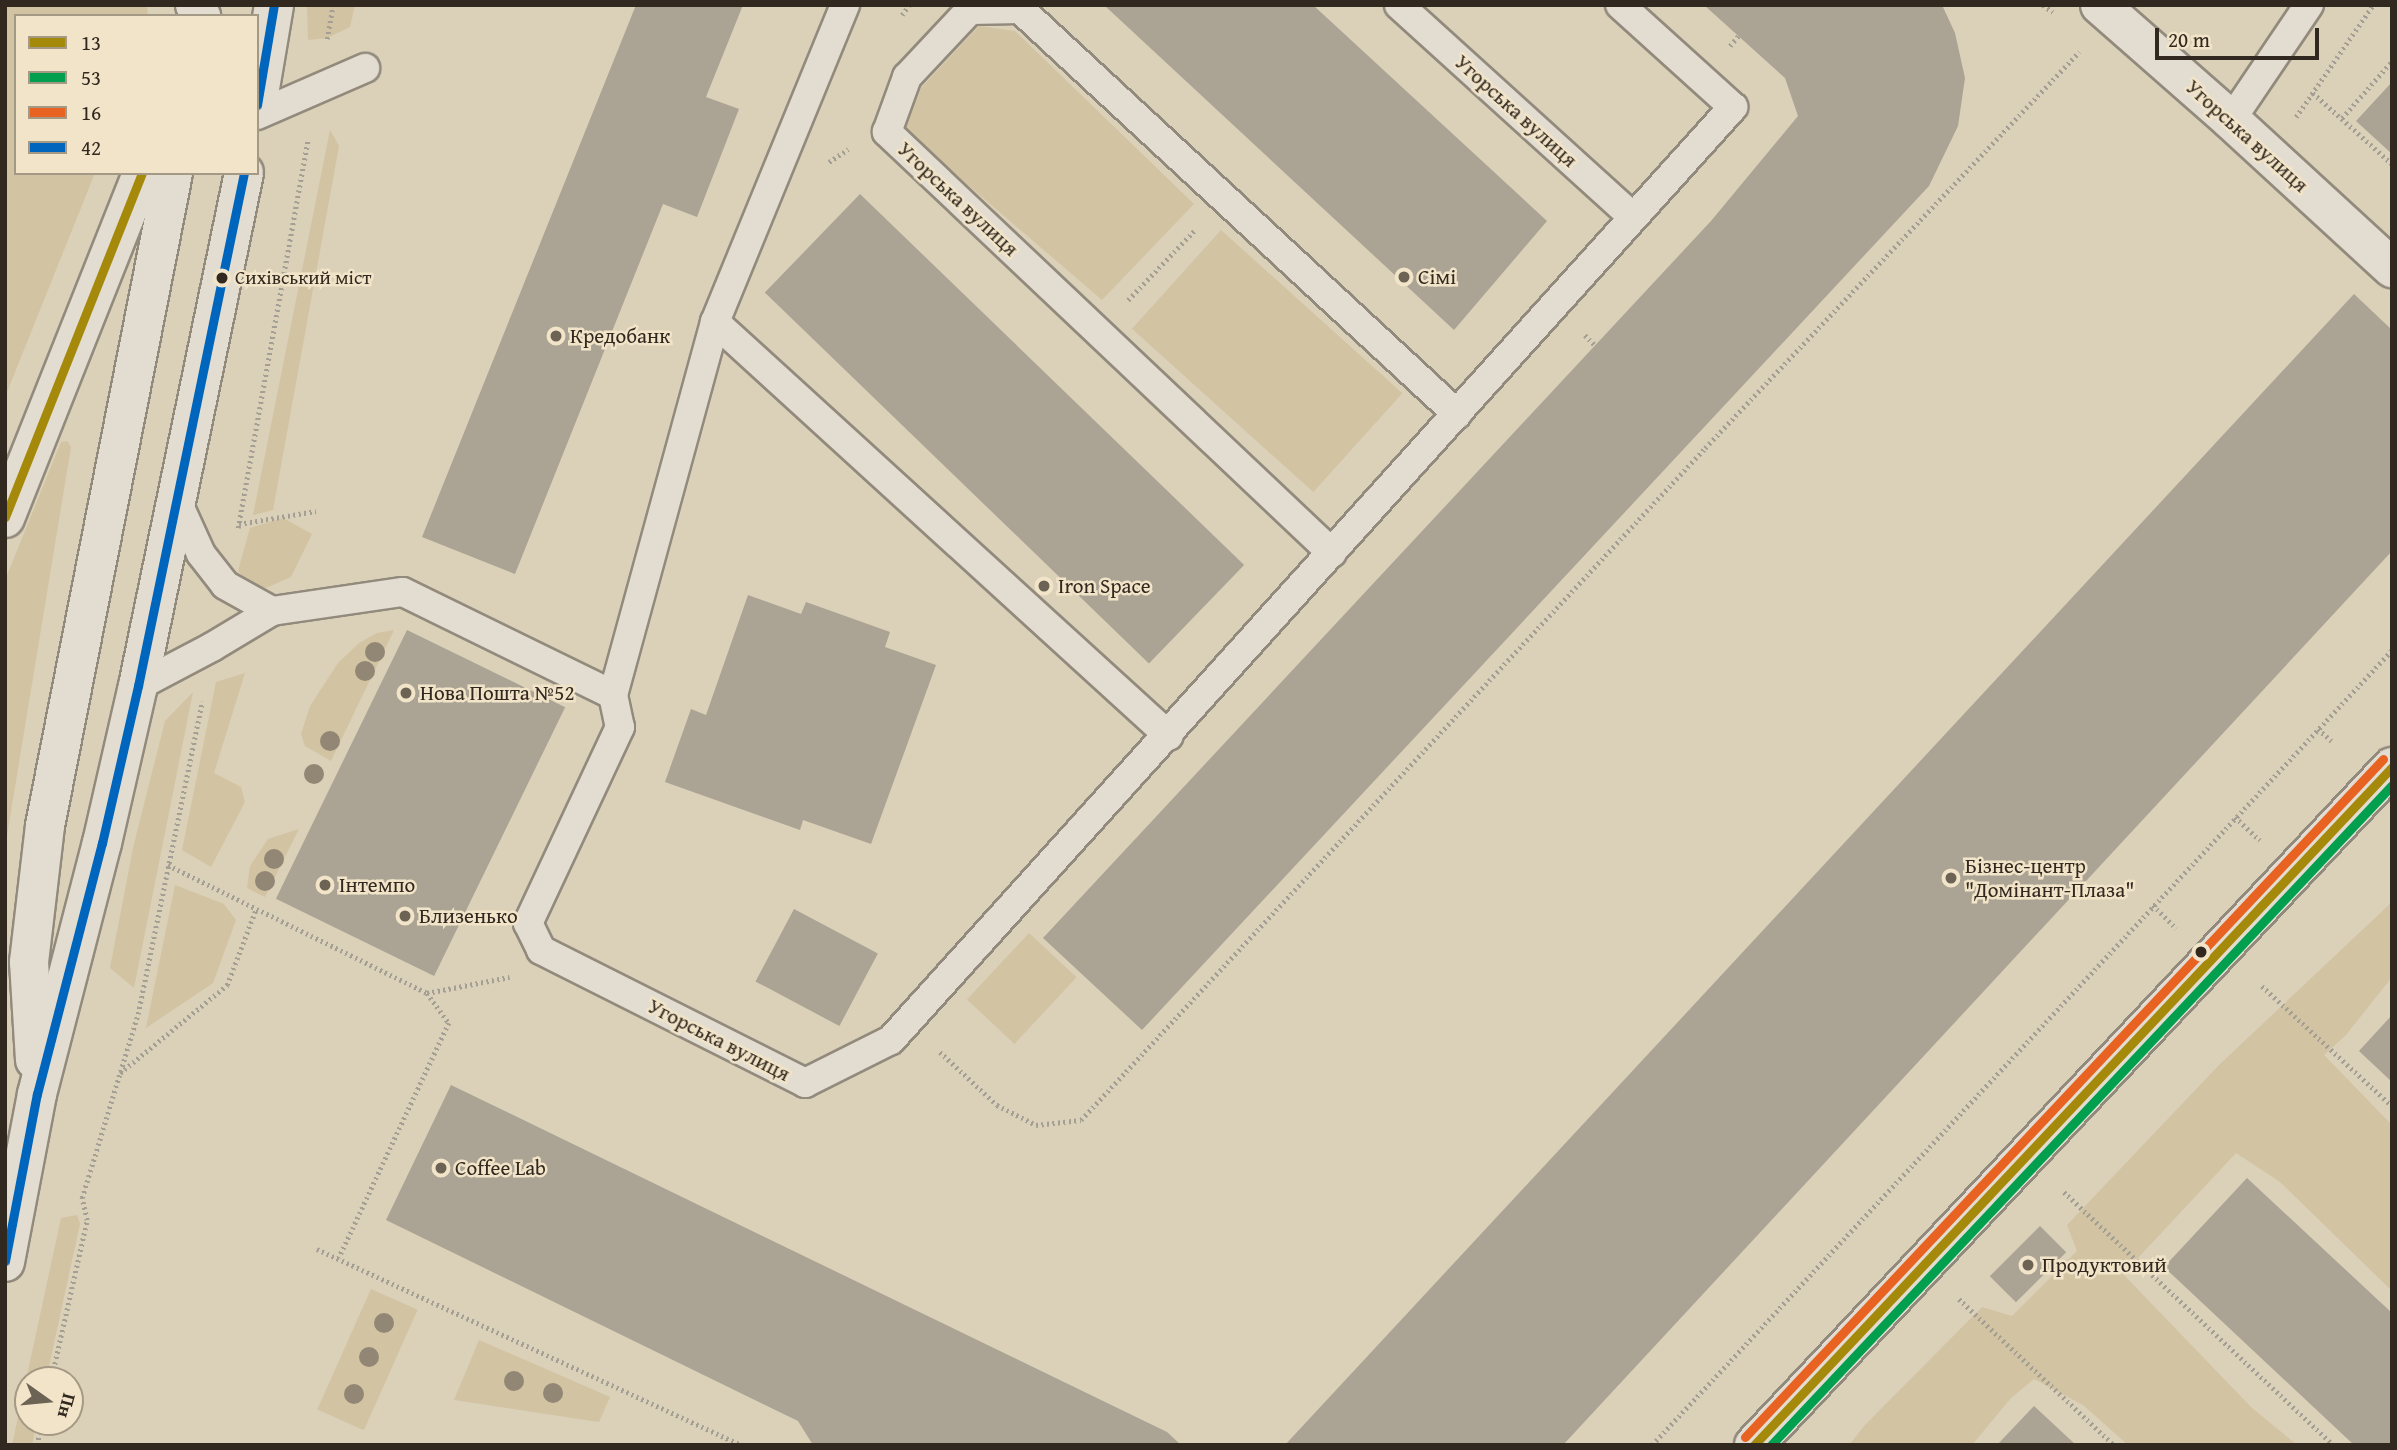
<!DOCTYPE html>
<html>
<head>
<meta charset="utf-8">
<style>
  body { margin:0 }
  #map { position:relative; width:2397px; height:1450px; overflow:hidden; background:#dbd0b8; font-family:"Gentium Book Plus",serif }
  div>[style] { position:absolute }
  .green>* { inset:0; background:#d2c3a3; transform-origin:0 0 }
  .building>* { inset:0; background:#aba393; transform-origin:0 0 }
  .path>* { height:4.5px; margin-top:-2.25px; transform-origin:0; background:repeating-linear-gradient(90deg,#a49f94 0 2px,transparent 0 5.5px) }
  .roads { filter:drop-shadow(2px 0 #928a7c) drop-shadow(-2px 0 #928a7c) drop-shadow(0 2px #928a7c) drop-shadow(0 -2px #928a7c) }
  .lane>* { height:28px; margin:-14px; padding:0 14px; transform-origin:14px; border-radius:14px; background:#e3ddd1 }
  .street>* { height:38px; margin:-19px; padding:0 19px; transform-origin:19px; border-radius:19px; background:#e3ddd1 }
  .secondary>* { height:38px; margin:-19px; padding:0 19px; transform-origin:19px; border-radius:19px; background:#e3ddd1 }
  .bus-1>* { height:9px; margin:-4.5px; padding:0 4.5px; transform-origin:4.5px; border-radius:4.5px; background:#a5890b }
  .bus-2>* { height:9px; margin:-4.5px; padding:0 4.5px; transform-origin:4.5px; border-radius:4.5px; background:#02a04e }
  .bus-3>* { height:9px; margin:-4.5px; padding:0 4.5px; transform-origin:4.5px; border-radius:4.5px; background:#e86222 }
  .bus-4>* { height:9px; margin:-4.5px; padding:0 4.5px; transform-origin:4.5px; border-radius:4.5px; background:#0065bd }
  .trees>* { width:20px; height:20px; margin:-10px; border-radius:50%; background:#928774 }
  .dots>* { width:19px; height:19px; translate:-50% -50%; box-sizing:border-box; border:4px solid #f1e4c8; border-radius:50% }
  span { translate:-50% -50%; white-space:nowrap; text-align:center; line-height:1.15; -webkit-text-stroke:5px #f1e4c8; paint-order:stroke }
  .bus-label { font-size:19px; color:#31281f }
  .left { translate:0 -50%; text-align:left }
  .street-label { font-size:21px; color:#31281f }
  .poi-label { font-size:21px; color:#31281f }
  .frame { position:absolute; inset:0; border:7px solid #31281f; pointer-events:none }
  .legend { position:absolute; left:14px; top:14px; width:245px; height:161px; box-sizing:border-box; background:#f1e4c8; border:2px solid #a49984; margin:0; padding:9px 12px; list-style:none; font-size:21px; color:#31281f }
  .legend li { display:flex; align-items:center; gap:14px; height:35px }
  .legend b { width:35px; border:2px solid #a49984 }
  .north { position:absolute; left:14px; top:1366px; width:70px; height:70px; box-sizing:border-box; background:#f1e4c8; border:2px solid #a49984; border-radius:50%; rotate:105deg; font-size:19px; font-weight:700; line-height:28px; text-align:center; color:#31281f }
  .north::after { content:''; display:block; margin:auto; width:24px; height:32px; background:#6c6355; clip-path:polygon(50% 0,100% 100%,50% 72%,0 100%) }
  .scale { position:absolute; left:2155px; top:28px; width:164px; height:32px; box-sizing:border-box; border:4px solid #31281f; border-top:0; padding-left:9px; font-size:21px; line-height:24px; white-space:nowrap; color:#31281f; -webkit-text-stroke:5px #f1e4c8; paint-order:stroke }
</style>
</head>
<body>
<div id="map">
  <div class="green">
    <i style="clip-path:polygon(5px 5px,147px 5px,148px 16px,16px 16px,16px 173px,95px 173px,5px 397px)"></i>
    <i style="clip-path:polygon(307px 5px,355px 5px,350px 27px,327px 38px,308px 40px)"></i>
    <i style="clip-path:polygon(979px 26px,1015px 31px,1194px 204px,1102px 300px,904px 130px,921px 88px)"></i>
    <i style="clip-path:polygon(330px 130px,339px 146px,273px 510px,253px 515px)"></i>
    <i style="left:1221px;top:230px;width:244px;height:133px;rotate:42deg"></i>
    <i style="clip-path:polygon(67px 441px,71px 447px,5px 848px,5px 580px,61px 442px)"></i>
    <i style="clip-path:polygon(283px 518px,312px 534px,291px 577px,266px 588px,250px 585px,238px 571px,250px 528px)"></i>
    <i style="clip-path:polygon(394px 630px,331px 761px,305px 746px,301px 734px,310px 706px,338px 663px,359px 643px,377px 633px)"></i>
    <i style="clip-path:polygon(245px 673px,214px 773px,241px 787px,245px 802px,211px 867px,182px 850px,216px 682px)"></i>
    <i style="clip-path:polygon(193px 692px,134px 988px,110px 968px,133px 848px,165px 721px)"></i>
    <i style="clip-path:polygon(299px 829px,265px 897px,247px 888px,250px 866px,268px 839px)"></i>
    <i style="clip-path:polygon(175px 885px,224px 904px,236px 920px,213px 983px,146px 1028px)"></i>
    <i style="clip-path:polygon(2392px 902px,2392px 977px,2346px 1035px,2324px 1055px,2392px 1125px,2392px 1291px,2280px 1182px,2236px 1153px,2123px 1274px,2252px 1408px,2297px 1445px,2128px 1445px,2083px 1405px,2034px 1379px,2011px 1398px,1972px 1445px,1849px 1445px,1865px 1425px,1982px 1307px,2012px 1316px,2077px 1251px,2067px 1225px,2219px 1065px)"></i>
    <i style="left:1029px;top:933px;width:65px;height:91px;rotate:43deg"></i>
    <i style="clip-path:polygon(77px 1215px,80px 1224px,46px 1380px,28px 1380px,28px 1422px,37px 1422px,32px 1445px,12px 1445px,61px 1218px)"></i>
    <i style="left:371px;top:1289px;width:51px;height:132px;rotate:24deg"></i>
    <i style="clip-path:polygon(479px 1340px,610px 1397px,599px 1422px,454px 1400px)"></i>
  </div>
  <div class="building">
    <i style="clip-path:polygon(636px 5px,743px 5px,706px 97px,739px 109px,697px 217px,663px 204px,515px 574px,422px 537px)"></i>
    <i style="clip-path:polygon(1104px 5px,1313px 5px,1547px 221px,1454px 330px)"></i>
    <i style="clip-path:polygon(1704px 5px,1942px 5px,1955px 33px,1965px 78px,1958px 126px,1929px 186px,1142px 1030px,1043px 938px,1711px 221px,1798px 116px,1785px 78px)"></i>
    <i style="clip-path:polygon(2392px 82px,2392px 154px,2356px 121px)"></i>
    <i style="left:860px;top:194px;width:534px;height:137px;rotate:44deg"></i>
    <i style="clip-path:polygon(2354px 294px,2392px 330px,2392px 551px,1563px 1445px,1285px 1445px)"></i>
    <i style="clip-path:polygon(748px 595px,801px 614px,806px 602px,890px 632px,885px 647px,936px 665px,871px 844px,803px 820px,800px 830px,665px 782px,691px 709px,706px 715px)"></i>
    <i style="left:407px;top:630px;width:176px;height:299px;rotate:26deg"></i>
    <i style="left:794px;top:909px;width:95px;height:82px;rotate:28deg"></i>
    <i style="clip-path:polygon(2392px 1015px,2392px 1082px,2359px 1051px)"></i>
    <i style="clip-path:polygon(451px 1085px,1167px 1432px,1181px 1445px,813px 1445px,798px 1421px,386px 1220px)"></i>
    <i style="clip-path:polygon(2247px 1178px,2392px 1313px,2392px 1445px,2354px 1445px,2164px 1267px)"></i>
    <i style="left:2040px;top:1226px;width:37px;height:71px;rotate:45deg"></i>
    <i style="clip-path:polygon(2034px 1406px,2076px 1445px,1997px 1445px)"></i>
  </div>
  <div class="path">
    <i style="left:2043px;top:5px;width:12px;rotate:35deg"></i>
    <i style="left:902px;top:15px;width:12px;rotate:-55deg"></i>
    <i style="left:327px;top:39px;width:35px;rotate:-80deg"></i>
    <i style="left:1730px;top:46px;width:13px;rotate:-51deg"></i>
    <i style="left:2313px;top:93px;width:106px;rotate:41.9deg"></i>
    <i style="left:2296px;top:117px;width:136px;rotate:-55.5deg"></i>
    <i style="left:2342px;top:118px;width:76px;rotate:-48.7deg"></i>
    <i style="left:829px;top:162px;width:23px;rotate:-34deg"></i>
    <i style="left:1128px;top:300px;width:97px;rotate:-46.3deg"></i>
    <i style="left:1585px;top:335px;width:13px;rotate:45deg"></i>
    <i style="left:239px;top:524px;width:78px;rotate:-9.6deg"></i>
    <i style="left:238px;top:528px;width:394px;rotate:-79.8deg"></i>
    <i style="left:2318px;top:729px;width:18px;rotate:41deg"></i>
    <i style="left:2235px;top:817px;width:34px;rotate:43deg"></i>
    <i style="left:168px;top:865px;width:289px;rotate:26.3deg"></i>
    <i style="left:427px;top:993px;width:37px;rotate:54deg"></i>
    <i style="left:449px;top:1023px;width:259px;rotate:115.1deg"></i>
    <i style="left:2153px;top:905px;width:33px;rotate:45deg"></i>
    <i style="left:2262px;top:986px;width:177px;rotate:42.7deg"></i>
    <i style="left:427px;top:993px;width:84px;rotate:-11deg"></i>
    <i style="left:940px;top:1052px;width:78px;rotate:42.9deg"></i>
    <i style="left:997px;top:1105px;width:44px;rotate:27.1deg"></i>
    <i style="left:1036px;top:1125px;width:45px;rotate:-6.3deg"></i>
    <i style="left:1081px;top:1120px;width:917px;rotate:-47.12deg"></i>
    <i style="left:1705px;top:448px;width:545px;rotate:-46.64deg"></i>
    <i style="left:120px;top:1073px;width:139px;rotate:-39.4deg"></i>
    <i style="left:227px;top:985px;width:81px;rotate:-69.1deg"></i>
    <i style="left:2064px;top:1192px;width:369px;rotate:43.2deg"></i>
    <i style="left:317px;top:1249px;width:468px;rotate:24.8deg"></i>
    <i style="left:1959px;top:1299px;width:213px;rotate:43.3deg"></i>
    <i style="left:51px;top:1380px;width:164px;rotate:-77.3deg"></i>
    <i style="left:87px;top:1220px;width:23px;rotate:-103deg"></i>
    <i style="left:82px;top:1198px;width:192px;rotate:-73.1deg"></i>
    <i style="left:138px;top:1014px;width:319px;rotate:-78.4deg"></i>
    <i style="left:37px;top:1445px;width:24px;rotate:-78deg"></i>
    <i style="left:1652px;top:1445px;width:1086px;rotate:-47.05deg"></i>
  </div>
  <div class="roads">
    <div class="lane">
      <i style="left:1399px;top:5px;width:316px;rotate:42.2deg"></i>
      <i style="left:257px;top:115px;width:118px;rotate:-23.5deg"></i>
      <i style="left:2231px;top:120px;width:139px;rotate:-55.9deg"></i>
      <i style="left:715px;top:322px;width:614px;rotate:42.36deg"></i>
      <i style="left:177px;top:501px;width:58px;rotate:65.6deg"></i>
      <i style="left:201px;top:554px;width:39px;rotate:52deg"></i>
      <i style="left:225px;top:585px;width:54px;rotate:29deg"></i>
      <i style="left:1332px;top:553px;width:613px;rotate:-136.59deg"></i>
      <i style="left:887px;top:132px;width:59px;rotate:-70deg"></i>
      <i style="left:907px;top:77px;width:92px;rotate:-46.8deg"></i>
      <i style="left:970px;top:10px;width:50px;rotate:-1.1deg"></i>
      <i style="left:1020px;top:9px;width:596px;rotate:42.82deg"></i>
      <i style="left:138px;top:686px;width:84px;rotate:-27.8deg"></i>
      <i style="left:212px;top:647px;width:70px;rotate:-31deg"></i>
      <i style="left:272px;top:611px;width:132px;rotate:-8.3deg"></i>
      <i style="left:403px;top:592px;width:234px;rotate:26.1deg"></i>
      <i style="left:613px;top:695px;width:33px;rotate:78deg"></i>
      <i style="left:620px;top:727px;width:217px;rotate:115.1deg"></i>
      <i style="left:528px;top:923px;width:30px;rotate:64deg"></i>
      <i style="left:541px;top:950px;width:296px;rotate:26.7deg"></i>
      <i style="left:805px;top:1083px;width:96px;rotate:-26.6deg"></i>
      <i style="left:891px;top:1040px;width:1257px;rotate:-47.93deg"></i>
      <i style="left:1733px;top:107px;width:152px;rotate:-137.9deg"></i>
      <i style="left:613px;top:695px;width:387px;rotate:-74.7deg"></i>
      <i style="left:715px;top:322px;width:343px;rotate:-67.7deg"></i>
    </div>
    <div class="street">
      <i style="left:2100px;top:5px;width:174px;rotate:41.3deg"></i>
      <i style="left:2231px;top:120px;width:219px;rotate:42.6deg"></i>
    </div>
    <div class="secondary">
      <i style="left:195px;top:5px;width:13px;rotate:61deg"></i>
      <i style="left:257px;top:106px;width:102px;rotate:-80.4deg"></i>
      <i style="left:5px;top:518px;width:371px;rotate:-68.3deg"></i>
      <i style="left:35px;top:1060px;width:98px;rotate:-93.5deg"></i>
      <i style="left:29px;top:962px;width:137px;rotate:-83.3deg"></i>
      <i style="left:45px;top:826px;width:665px;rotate:-78.91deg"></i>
      <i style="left:5px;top:1262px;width:171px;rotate:-79.2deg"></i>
      <i style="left:37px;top:1094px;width:259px;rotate:-75.5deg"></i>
      <i style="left:102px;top:843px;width:161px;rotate:-77.1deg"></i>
      <i style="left:138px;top:686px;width:524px;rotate:-78.33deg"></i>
      <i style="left:1754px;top:1445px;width:931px;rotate:-46.74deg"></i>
    </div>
  </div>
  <div class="bus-1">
    <i style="left:5px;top:517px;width:370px;rotate:-68.3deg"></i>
    <i style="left:1754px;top:1445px;width:931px;rotate:-46.74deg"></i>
  </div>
  <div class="bus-2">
    <i style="left:1771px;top:1445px;width:906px;rotate:-46.74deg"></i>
  </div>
  <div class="bus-3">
    <i style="left:1745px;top:1437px;width:931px;rotate:-46.74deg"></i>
  </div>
  <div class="bus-4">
    <i style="left:257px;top:105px;width:101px;rotate:-80.4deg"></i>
    <i style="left:5px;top:1261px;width:170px;rotate:-79.2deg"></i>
    <i style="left:37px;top:1094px;width:259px;rotate:-75.5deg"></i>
    <i style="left:102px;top:843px;width:161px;rotate:-77.1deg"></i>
    <i style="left:138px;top:686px;width:524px;rotate:-78.33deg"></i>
  </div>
  <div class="trees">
    <i style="left:375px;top:652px"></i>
    <i style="left:365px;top:671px"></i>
    <i style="left:330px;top:741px"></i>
    <i style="left:314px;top:774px"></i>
    <i style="left:274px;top:859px"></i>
    <i style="left:265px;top:881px"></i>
    <i style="left:384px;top:1323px"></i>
    <i style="left:369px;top:1357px"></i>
    <i style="left:514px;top:1381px"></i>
    <i style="left:553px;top:1393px"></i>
    <i style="left:354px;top:1394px"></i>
  </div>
  <div class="dots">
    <i style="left:1404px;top:277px;background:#6c6355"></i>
    <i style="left:222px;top:278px;background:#31281f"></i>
    <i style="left:556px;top:336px;background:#6c6355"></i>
    <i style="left:1044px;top:586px;background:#6c6355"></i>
    <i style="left:406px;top:693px;background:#6c6355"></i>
    <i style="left:1951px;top:878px;background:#6c6355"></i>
    <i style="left:325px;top:885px;background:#6c6355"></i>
    <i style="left:405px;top:916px;background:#6c6355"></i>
    <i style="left:2201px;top:952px;background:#31281f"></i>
    <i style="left:441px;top:1168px;background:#6c6355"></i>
    <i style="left:2028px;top:1265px;background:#6c6355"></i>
  </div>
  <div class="bus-label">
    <span class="left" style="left:235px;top:278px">Сихівський міст</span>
  </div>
  <div class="street-label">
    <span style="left:1516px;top:111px;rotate:42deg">Угорська вулиця</span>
    <span style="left:2247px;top:136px;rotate:42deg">Угорська вулиця</span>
    <span style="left:958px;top:199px;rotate:43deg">Угорська вулиця</span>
    <span style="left:719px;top:1040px;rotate:27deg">Угорська вулиця</span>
  </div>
  <div class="poi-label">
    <span class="left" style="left:1418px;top:277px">Сімі</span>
    <span class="left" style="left:570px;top:336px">Кредобанк</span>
    <span class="left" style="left:1058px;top:586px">Iron Space</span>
    <span class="left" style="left:420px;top:693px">Нова Пошта №52</span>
    <span class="left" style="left:1965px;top:878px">Бізнес-центр<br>"Домінант-Плаза"</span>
    <span class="left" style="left:339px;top:885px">Інтемпо</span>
    <span class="left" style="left:419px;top:916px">Близенько</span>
    <span class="left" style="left:455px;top:1168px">Coffee Lab</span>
    <span class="left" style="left:2042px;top:1265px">Продуктовий</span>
  </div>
  <div class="frame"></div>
  <ul class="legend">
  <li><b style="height:9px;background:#a5890b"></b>13</li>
  <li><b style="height:9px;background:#02a04e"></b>53</li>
  <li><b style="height:9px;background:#e86222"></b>16</li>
  <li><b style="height:9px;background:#0065bd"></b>42</li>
  </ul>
  <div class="north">Пн</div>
  <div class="scale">20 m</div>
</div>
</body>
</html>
